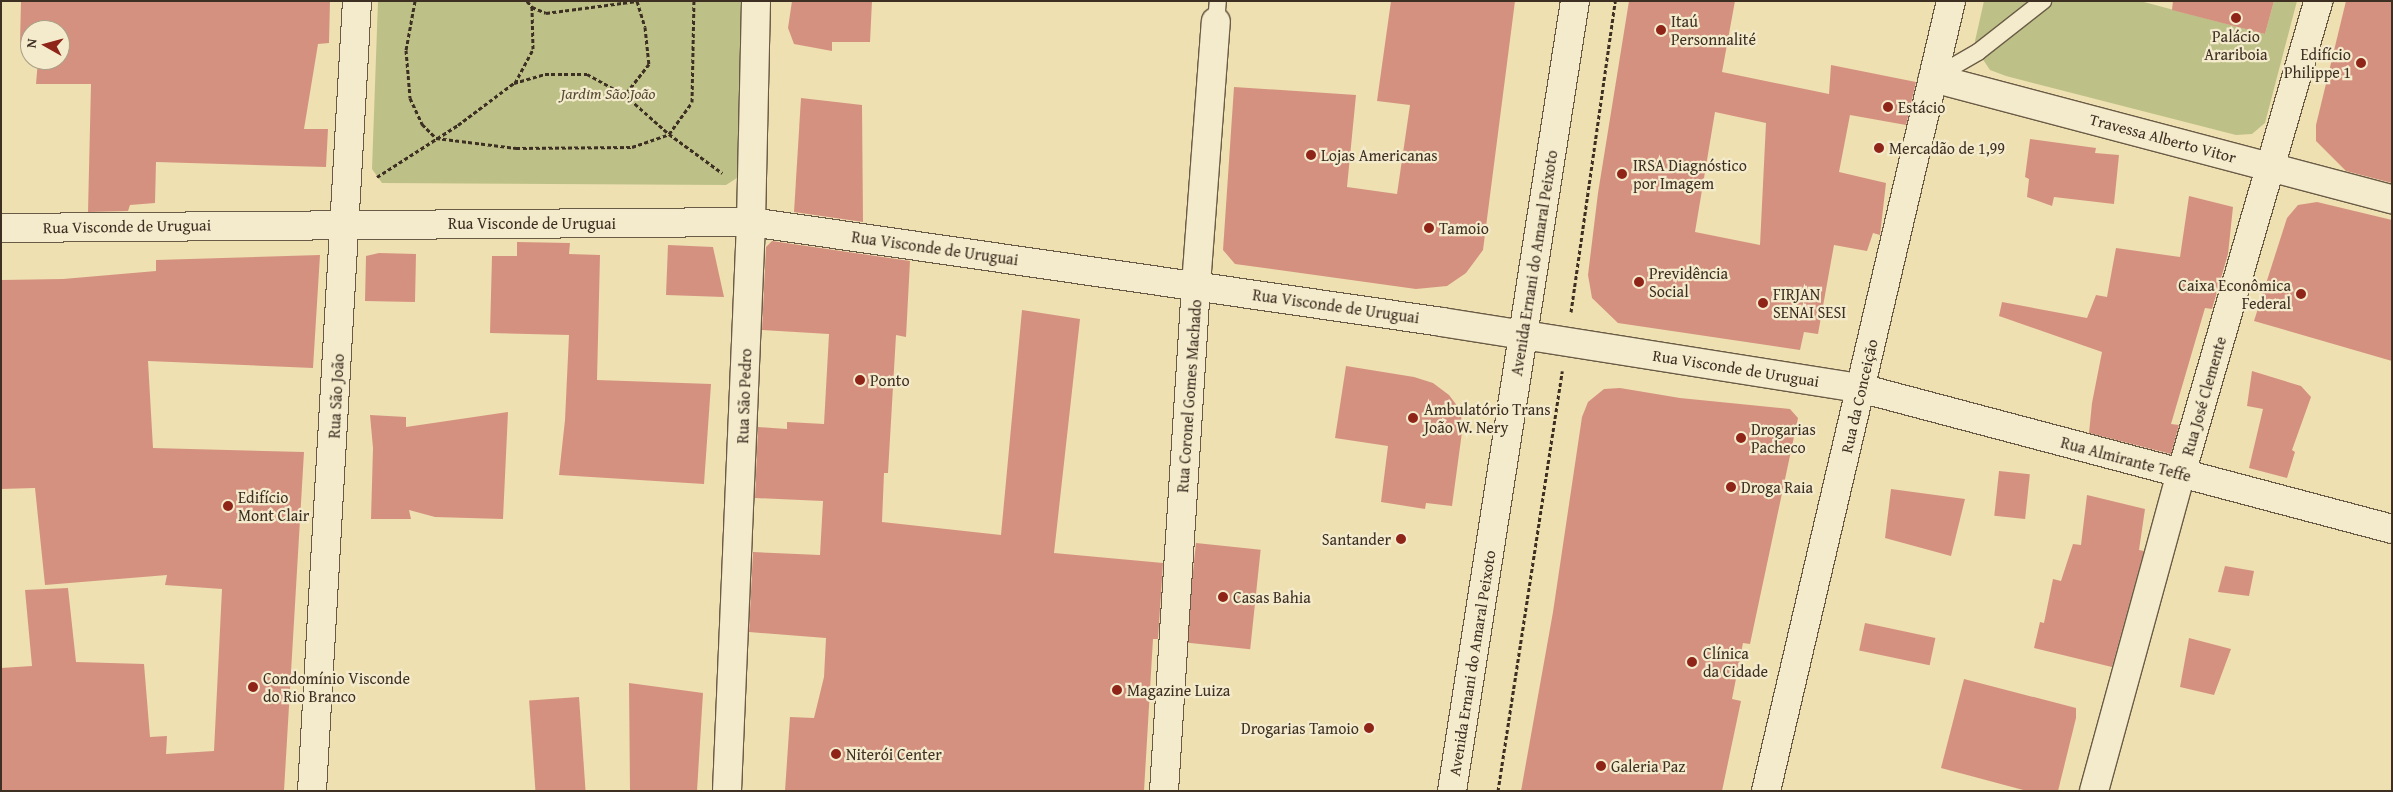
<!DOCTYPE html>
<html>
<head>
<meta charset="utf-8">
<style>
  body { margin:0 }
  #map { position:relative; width:2393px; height:792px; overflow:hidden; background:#eee0b1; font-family:"Gentium Book Plus",serif }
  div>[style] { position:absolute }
  .green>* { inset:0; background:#bdc188 }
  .building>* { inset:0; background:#d59180; transform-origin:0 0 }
  .path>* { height:3px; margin-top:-1.5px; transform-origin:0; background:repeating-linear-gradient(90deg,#3e2f23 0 4px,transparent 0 6.5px) }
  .roads { filter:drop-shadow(1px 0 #6a5b46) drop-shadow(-1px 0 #6a5b46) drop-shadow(0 1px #6a5b46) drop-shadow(0 -1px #6a5b46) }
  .lane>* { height:16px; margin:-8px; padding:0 8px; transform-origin:8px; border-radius:8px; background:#f4ebcc }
  .street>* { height:28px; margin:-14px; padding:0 14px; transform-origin:14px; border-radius:14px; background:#f4ebcc }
  .secondary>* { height:28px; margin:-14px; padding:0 14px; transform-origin:14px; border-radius:14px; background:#f4ebcc }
  .dots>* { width:14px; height:14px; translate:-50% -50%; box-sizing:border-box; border:2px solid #f4ebcc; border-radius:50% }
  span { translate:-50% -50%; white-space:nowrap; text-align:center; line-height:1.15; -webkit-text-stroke:4.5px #f4ebcc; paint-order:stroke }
  .poi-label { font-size:16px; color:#3e2f23 }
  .left { translate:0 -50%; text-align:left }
  .right { translate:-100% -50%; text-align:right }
  .park-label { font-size:16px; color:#574c37; font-style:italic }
  .street-label { font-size:16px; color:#3e2f23 }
  .frame { position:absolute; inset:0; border:2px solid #3e2f23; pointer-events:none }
  .north { position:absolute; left:20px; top:20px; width:50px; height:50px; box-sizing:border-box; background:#f4ebcc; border:1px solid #aba088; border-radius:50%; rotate:277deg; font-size:14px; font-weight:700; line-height:20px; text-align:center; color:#3e2f23 }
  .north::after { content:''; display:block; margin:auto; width:18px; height:22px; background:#8f2418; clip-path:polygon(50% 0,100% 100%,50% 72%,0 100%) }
</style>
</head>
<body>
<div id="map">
  <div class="green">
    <i style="clip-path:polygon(378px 1px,742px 1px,740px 176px,726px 185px,382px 183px,372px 169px)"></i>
    <i style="clip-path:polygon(1984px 1px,2140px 1px,2265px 34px,2274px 1px,2297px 1px,2265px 123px,2252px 134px,2236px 135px,2006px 76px,1990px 70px,1978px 52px,1975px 41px)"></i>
  </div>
  <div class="building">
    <i style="clip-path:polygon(21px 1px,330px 1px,329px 43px,318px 44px,304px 129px,328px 129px,326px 167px,156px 162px,155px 203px,130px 205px,128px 211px,88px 212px,91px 84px,36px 84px,38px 60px,60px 60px,60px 30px,30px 30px,30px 42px,20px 43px)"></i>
    <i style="clip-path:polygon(792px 1px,872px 1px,870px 42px,832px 42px,832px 51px,794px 44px,788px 28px)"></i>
    <i style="clip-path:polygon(1391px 1px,1515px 1px,1483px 250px,1466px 273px,1447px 286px,1416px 289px,1235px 264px,1223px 250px,1234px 87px,1356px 95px,1347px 187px,1397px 194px,1410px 105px,1377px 101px)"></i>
    <i style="clip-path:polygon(evenodd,1629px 1px,1735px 1px,1722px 72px,1829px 94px,1831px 65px,1916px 82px,1906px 125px,1850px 115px,1839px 172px,1886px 183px,1880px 235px,1873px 233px,1867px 251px,1834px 245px,1818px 334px,1804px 332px,1800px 350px,1618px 323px,1592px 298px,1588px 275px,1598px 193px,1629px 1px,1715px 112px,1766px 123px,1760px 245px,1695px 232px,1715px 112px)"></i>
    <i style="clip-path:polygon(2173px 1px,2274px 1px,2265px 34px,2172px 10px)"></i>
    <i style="clip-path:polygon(2346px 1px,2392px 1px,2392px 183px,2346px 171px,2316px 141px,2316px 125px)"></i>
    <i style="clip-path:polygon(801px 98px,862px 105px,863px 222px,794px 212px)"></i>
    <i style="clip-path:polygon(2030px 139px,2096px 148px,2095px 153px,2119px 155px,2114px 204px,2054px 197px,2052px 206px,2027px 197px,2029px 179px,2025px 177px)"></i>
    <i style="clip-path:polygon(2189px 196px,2233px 207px,2228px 254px,2212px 309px,2205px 308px,2171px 424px,2179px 425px,2171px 454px,2089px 433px,2092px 403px,2102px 352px,1999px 316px,2002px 302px,2087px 318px,2096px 295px,2107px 297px,2116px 248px,2180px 257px)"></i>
    <i style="clip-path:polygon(2317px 202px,2392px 220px,2392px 361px,2254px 321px,2287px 218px,2298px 205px)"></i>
    <i style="clip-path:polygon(772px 241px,910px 261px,906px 337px,896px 335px,888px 473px,884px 473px,882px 522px,1001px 535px,1022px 310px,1080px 319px,1054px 553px,1163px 563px,1158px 639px,1153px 639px,1144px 791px,785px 791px,790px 717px,814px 718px,824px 677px,826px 638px,749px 632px,753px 552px,820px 555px,823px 501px,755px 498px,758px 427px,787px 429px,787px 422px,824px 424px,829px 334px,762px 330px,766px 247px)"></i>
    <i style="clip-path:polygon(517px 242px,570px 243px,569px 254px,600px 255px,597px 380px,711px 384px,704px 484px,559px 475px,565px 420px,569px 335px,490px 333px,492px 256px,517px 256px)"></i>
    <i style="clip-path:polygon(668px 245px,713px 247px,724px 297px,666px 295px)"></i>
    <i style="clip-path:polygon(379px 253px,416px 254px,415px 302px,365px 301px,366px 256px)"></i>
    <i style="clip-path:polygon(320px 255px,313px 368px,148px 361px,153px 448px,304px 452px,284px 791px,1px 791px,1px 668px,32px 666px,25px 590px,68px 588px,76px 662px,144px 664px,150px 737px,167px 736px,166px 754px,214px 751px,222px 589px,165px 585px,167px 575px,45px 585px,35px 488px,1px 489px,1px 280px,63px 279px,156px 271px,156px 260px)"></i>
    <i style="clip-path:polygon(1346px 366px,1414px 377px,1433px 383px,1449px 395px,1461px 411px,1462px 432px,1452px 506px,1426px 503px,1425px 509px,1381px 502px,1388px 446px,1335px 438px)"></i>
    <i style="clip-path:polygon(2252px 371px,2301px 386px,2311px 397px,2292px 450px,2295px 452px,2287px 478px,2249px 468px,2263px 409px,2247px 406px)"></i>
    <i style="clip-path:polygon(1620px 388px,1680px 398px,1790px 409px,1798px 418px,1750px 644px,1743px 643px,1732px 699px,1741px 701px,1722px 791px,1521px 791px,1553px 612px,1582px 417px,1588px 402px,1604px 389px)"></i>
    <i style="clip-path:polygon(508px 412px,503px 519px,435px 517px,409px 510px,411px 519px,371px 519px,373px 448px,370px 415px,406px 417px,406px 427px)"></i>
    <i style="left:1999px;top:471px;width:31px;height:45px;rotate:6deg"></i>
    <i style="clip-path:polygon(1891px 489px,1965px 499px,1951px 556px,1885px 538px)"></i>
    <i style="clip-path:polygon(2087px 495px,2145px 509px,2139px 550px,2144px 551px,2112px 667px,2034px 648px,2040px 622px,2044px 623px,2053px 579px,2061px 581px,2073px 544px,2081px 545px)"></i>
    <i style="left:1196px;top:543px;width:65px;height:100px;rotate:6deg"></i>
    <i style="clip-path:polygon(2225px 566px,2254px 571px,2249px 596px,2218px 592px)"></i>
    <i style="left:1865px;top:623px;width:72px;height:28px;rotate:12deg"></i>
    <i style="clip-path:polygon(2189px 638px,2231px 649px,2214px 695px,2180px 687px)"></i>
    <i style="clip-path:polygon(1964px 679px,2076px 708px,2076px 718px,2058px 791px,2027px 791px,1941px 768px)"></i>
    <i style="clip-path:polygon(629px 683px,703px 693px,697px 791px,630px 791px)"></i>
    <i style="left:579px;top:697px;width:94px;height:50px;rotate:86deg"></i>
  </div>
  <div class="path">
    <i style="left:415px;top:1px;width:50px;rotate:100.4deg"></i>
    <i style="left:406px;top:50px;width:48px;rotate:85.2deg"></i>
    <i style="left:410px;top:98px;width:29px;rotate:65deg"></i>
    <i style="left:422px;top:124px;width:20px;rotate:45deg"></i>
    <i style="left:436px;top:138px;width:81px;rotate:7.1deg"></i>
    <i style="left:516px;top:148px;width:116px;rotate:-0.5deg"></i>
    <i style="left:632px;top:147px;width:39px;rotate:-19deg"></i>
    <i style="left:669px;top:134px;width:39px;rotate:-54deg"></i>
    <i style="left:692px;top:102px;width:101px;rotate:-88.9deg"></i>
    <i style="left:527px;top:1px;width:8px;rotate:50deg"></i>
    <i style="left:532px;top:7px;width:15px;rotate:23deg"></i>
    <i style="left:546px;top:13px;width:92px;rotate:-7.5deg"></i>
    <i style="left:637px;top:1px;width:27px;rotate:73deg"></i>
    <i style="left:645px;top:27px;width:37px;rotate:84deg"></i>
    <i style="left:649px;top:64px;width:39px;rotate:128deg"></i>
    <i style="left:625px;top:95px;width:59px;rotate:41.6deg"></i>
    <i style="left:669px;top:134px;width:66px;rotate:36.3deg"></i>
    <i style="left:515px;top:83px;width:38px;rotate:-62deg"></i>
    <i style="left:533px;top:49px;width:42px;rotate:-91.4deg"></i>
    <i style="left:377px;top:177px;width:96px;rotate:-32.7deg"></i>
    <i style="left:458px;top:125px;width:70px;rotate:-36.9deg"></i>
    <i style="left:514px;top:83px;width:32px;rotate:-16deg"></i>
    <i style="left:545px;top:74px;width:42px"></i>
    <i style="left:587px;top:74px;width:43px;rotate:28.9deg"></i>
    <i style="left:1571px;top:312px;width:314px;rotate:-81.9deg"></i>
    <i style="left:1498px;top:791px;width:425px;rotate:-81.3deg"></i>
  </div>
  <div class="roads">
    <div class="lane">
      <i style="left:1216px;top:22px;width:21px;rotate:-85deg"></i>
      <i style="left:1933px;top:78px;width:52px;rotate:-30deg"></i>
      <i style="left:1978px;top:52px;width:83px;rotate:-38.1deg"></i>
    </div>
    <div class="street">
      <i style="left:727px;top:791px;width:570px;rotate:-87.58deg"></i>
      <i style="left:751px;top:222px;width:221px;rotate:-88.7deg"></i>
      <i style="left:1164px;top:791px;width:507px;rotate:-86.38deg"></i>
      <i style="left:1196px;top:285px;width:264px;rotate:-85.7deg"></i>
    </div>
    <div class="secondary">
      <i style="left:1933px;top:78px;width:475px;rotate:14.8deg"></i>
      <i style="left:1px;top:228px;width:750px;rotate:-0.46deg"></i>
      <i style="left:751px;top:222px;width:698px;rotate:8.23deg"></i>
      <i style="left:1442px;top:322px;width:423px;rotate:9deg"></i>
      <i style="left:1860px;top:388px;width:550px;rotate:14.84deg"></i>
      <i style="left:312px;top:791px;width:791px;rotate:-86.74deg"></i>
      <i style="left:1452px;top:791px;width:800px;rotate:-81.15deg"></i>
      <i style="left:1766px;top:791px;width:811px;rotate:-76.82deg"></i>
      <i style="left:2094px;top:791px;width:329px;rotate:-74.7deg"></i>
      <i style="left:2181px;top:474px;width:492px;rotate:-73.8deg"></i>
    </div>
  </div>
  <div class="dots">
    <i style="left:2236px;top:18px;background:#8f2418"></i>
    <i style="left:1661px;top:30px;background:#8f2418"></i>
    <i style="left:2361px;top:63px;background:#8f2418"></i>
    <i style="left:1888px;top:107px;background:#8f2418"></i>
    <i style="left:1879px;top:148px;background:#8f2418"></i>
    <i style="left:1311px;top:155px;background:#8f2418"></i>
    <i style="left:1622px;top:174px;background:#8f2418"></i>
    <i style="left:1429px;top:228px;background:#8f2418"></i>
    <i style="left:1639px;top:282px;background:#8f2418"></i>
    <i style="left:2301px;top:294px;background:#8f2418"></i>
    <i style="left:1763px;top:303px;background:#8f2418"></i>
    <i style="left:860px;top:380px;background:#8f2418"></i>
    <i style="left:1413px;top:418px;background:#8f2418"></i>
    <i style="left:1741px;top:438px;background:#8f2418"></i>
    <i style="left:1731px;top:487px;background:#8f2418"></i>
    <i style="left:228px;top:506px;background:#8f2418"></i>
    <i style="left:1401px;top:539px;background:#8f2418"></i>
    <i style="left:1223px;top:597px;background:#8f2418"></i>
    <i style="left:1692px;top:662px;background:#8f2418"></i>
    <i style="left:253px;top:687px;background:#8f2418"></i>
    <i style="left:1117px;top:690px;background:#8f2418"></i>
    <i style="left:1369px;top:728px;background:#8f2418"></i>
    <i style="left:836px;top:754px;background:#8f2418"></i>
    <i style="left:1601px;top:766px;background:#8f2418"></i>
  </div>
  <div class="poi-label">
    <span class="left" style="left:1671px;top:30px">Itaú<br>Personnalité</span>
    <span style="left:2236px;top:45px">Palácio<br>Arariboia</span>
    <span class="right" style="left:2351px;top:63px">Edifício<br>Philippe 1</span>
    <span class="left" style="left:1898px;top:107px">Estácio</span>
    <span class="left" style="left:1889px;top:148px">Mercadão de 1,99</span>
    <span class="left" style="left:1321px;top:155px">Lojas Americanas</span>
    <span class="left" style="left:1633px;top:174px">IRSA Diagnóstico<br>por Imagem</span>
    <span class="left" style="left:1439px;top:228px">Tamoio</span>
    <span class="left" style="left:1649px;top:282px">Previdência<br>Social</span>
    <span class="right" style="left:2291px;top:294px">Caixa Econômica<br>Federal</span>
    <span class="left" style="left:1773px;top:303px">FIRJAN<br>SENAI SESI</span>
    <span class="left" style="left:870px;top:380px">Ponto</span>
    <span class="left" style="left:1424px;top:418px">Ambulatório Trans<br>João W. Nery</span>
    <span class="left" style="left:1751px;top:438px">Drogarias<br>Pacheco</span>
    <span class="left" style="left:1741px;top:487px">Droga Raia</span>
    <span class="left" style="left:238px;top:506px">Edifício<br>Mont Clair</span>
    <span class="right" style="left:1391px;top:539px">Santander</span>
    <span class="left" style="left:1233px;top:597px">Casas Bahia</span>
    <span class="left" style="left:1703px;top:662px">Clínica<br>da Cidade</span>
    <span class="left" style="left:263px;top:687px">Condomínio Visconde<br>do Rio Branco</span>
    <span class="left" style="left:1127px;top:690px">Magazine Luiza</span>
    <span class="right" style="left:1359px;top:728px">Drogarias Tamoio</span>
    <span class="left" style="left:846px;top:754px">Niterói Center</span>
    <span class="left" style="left:1611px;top:766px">Galeria Paz</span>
  </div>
  <div class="park-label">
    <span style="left:608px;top:93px">Jardim São João</span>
  </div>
  <div class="street-label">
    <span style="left:2163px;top:138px;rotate:15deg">Travessa Alberto Vitor</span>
    <span style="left:532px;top:223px">Rua Visconde de Uruguai</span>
    <span style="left:127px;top:226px;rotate:-1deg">Rua Visconde de Uruguai</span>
    <span style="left:935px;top:248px;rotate:8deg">Rua Visconde de Uruguai</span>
    <span style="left:1534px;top:263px;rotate:-81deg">Avenida Ernani do Amaral Peixoto</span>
    <span style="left:1336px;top:306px;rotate:8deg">Rua Visconde de Uruguai</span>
    <span style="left:1736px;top:368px;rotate:9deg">Rua Visconde de Uruguai</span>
    <span style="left:336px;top:396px;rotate:-87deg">Rua São João</span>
    <span style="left:744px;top:396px;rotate:-88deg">Rua São Pedro</span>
    <span style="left:1189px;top:396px;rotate:-86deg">Rua Coronel Gomes Machado</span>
    <span style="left:1859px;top:396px;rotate:-77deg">Rua da Conceição</span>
    <span style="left:2204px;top:396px;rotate:-74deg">Rua José Clemente</span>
    <span style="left:2126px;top:459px;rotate:15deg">Rua Almirante Teffe</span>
    <span style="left:1472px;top:663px;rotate:-81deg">Avenida Ernani do Amaral Peixoto</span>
  </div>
  <div class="frame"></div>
  <div class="north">N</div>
</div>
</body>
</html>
